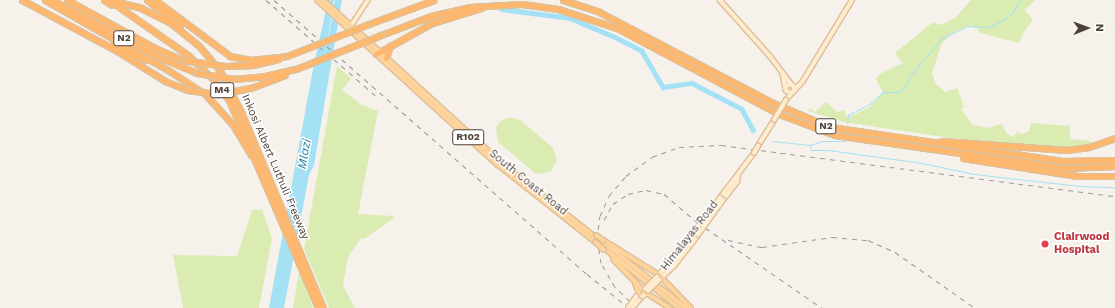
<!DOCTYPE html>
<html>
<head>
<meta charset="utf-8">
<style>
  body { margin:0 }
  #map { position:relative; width:1115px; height:308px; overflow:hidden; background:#f6f1eb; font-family:"Work Sans",sans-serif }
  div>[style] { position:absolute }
  .green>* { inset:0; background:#dbecb2 }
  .water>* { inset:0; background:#a5e1f5 }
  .stream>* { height:1px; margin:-0.5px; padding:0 0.5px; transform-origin:0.5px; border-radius:0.5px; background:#a5e1f5 }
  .river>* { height:4.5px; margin:-2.25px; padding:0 2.25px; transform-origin:2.25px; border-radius:2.25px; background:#a5e1f5 }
  .roads { filter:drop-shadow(1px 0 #dcc09b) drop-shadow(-1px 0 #dcc09b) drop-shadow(0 1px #dcc09b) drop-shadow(0 -1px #dcc09b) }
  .secondary>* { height:3.5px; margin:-1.75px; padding:0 1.75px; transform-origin:1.75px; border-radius:1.75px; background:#ffebcd }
  .primary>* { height:4px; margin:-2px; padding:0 2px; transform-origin:2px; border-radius:2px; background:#ffd39c }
  .highway>* { height:5px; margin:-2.5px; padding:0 2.5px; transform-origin:2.5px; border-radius:2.5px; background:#ffb76e }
  .rail>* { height:1px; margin-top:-0.5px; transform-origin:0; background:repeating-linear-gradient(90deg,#9a9a9a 0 5px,transparent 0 10px) }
  .bridges { filter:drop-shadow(1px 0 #dcc09b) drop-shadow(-1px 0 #dcc09b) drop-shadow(0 1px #dcc09b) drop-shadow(0 -1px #dcc09b) }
  .secondary-bridge>* { height:3.5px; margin:-1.75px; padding:0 1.75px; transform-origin:1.75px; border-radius:1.75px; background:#ffebcd }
  .primary-bridge>* { height:4px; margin:-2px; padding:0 2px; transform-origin:2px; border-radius:2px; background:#ffd39c }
  .highway-bridge>* { height:5px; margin:-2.5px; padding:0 2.5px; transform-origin:2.5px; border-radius:2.5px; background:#ffb76e }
  .dots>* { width:11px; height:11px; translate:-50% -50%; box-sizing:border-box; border:2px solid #fff; border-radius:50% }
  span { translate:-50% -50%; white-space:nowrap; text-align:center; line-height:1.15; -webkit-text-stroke:3px #fff; paint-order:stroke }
  .shield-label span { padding:1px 3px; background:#fff; border:1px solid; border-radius:3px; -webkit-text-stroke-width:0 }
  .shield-label { font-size:10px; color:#4c4138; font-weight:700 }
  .street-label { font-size:11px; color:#4c4138 }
  .health-label { font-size:11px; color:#be3a42; font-weight:700 }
  .left { translate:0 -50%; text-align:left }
  .water-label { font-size:12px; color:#247d9d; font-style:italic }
  .north { position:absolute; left:1067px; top:8px; width:40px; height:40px; -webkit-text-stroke:3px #fff; paint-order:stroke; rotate:89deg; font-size:11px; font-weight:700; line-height:16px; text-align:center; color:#4c4138 }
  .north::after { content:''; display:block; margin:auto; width:14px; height:18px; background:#4c4138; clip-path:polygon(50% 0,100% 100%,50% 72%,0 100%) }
</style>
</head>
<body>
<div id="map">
  <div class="green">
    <i style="clip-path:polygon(971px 0,1035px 0,1025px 10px,1033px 20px,1025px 30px,1019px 43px,980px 33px,978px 29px,971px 25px,950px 35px,941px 45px,932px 73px,935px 83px,945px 92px,957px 88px,964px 106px,961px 109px,973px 125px,987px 128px,1002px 124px,1007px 134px,1014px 137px,1017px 132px,1022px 134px,1029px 131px,1031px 123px,1070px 126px,1070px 139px,1091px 141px,1091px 145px,1062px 148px,950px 138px,844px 122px,808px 111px,810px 108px,815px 112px,826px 102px,837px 112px,845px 110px,845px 116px,849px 117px,870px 107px,883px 92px,876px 79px,880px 74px,903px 63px,895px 53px,933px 22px,941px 25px,955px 18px)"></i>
    <i style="clip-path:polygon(337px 66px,351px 78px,342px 90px,362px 105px,378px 111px,358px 214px,393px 216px,394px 218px,364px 239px,361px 238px,348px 257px,343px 286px,355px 308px,329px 308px,304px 249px)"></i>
    <i style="clip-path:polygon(510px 117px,520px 120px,553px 148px,557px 160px,551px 171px,543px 174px,535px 173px,498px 142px,496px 127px,501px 121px)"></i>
    <i style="clip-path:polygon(262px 209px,272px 238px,259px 308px,183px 308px,173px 255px,237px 256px,252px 210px)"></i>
    <i style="clip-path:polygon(299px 271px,309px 297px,313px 308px,293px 308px)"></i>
  </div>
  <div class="water">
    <i style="clip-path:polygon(328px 0,334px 0,322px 72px,335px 0,342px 0,314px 165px,309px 175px,284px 308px,269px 308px,313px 69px)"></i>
  </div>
  <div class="stream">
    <i style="left:847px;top:123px;width:8px;rotate:-83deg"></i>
    <i style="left:848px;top:115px;width:25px;rotate:-27deg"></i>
    <i style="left:870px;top:104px;width:18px;rotate:-43deg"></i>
    <i style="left:883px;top:92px;width:15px"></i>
    <i style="left:898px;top:92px;width:7px;rotate:-34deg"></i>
    <i style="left:904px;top:88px;width:13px;rotate:-63deg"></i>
    <i style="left:910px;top:76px;width:48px;rotate:-50deg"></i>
    <i style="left:941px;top:39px;width:29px;rotate:-27deg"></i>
    <i style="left:967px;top:26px;width:22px;rotate:3deg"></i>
    <i style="left:989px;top:27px;width:13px;rotate:-27deg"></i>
    <i style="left:1001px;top:21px;width:14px;rotate:-36deg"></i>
    <i style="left:1012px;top:13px;width:15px;rotate:-58deg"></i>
    <i style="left:772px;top:141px;width:38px;rotate:6deg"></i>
    <i style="left:810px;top:145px;width:13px;rotate:-18deg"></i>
    <i style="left:822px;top:141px;width:23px"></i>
    <i style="left:810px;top:145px;width:5px;rotate:79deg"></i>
    <i style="left:811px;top:150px;width:17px"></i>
    <i style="left:828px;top:150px;width:95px;rotate:7.9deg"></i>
    <i style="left:922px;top:163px;width:53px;rotate:11.9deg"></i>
    <i style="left:974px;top:174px;width:107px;rotate:6.5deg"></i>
    <i style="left:1080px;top:186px;width:35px;rotate:2deg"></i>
  </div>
  <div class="river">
    <i style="left:501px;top:9px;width:70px;rotate:7.4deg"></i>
    <i style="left:570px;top:18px;width:49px;rotate:22.9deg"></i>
    <i style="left:615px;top:37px;width:30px;rotate:27deg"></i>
    <i style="left:642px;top:51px;width:42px;rotate:59.7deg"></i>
    <i style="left:663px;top:87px;width:29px;rotate:-8deg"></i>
    <i style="left:692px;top:83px;width:56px;rotate:27.5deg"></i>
    <i style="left:742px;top:109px;width:24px;rotate:62deg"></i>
  </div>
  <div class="roads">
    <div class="secondary">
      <i style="left:720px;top:0;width:76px;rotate:48.2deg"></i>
      <i style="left:771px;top:57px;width:34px;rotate:53deg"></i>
      <i style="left:351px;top:26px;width:31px;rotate:-57deg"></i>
      <i style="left:783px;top:74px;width:16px;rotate:79deg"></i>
      <i style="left:786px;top:90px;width:1px;rotate:45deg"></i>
      <i style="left:787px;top:91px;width:5px;rotate:22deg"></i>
      <i style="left:792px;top:93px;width:6px;rotate:-59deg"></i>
      <i style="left:795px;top:88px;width:6px;rotate:-141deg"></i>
      <i style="left:790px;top:84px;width:6px;rotate:135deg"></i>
      <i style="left:794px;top:91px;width:13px;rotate:-48deg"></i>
      <i style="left:803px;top:81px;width:95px;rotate:-58.8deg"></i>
      <i style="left:786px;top:100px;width:9px;rotate:-49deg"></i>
      <i style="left:758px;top:146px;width:31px;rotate:-58deg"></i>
      <i style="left:720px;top:198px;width:56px;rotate:-52.9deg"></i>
      <i style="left:723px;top:200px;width:23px;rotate:-52deg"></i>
      <i style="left:737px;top:182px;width:6px;rotate:-81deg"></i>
      <i style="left:658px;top:276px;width:57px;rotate:-50.7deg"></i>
      <i style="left:660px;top:279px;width:19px;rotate:-43deg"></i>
      <i style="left:674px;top:266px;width:39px;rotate:-52deg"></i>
      <i style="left:639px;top:300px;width:13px;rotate:-45deg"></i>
    </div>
    <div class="primary">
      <i style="left:317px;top:0;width:245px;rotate:42.4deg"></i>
      <i style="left:498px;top:165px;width:124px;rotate:38.4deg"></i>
      <i style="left:323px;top:0;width:237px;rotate:42.4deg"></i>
      <i style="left:498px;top:160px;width:124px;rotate:38.4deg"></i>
      <i style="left:603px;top:240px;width:66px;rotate:32deg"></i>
      <i style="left:659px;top:275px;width:46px;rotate:45.9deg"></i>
      <i style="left:603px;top:242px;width:106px;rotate:38.5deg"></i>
      <i style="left:605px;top:249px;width:95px;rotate:38.6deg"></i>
      <i style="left:613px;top:259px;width:47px;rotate:45.9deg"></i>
      <i style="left:646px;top:293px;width:28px;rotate:32deg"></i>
      <i style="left:635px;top:283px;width:12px;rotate:70deg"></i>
    </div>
    <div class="highway">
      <i style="left:22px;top:0;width:108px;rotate:28.2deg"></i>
      <i style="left:117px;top:51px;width:57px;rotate:32deg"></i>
      <i style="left:165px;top:81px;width:24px;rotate:22deg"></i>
      <i style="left:45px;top:0;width:145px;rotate:29.7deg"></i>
      <i style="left:171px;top:72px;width:40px;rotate:32.9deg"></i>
      <i style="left:205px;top:94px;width:42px;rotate:47.9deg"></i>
      <i style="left:233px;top:125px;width:35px;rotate:59deg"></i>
      <i style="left:52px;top:0;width:121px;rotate:28deg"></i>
      <i style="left:159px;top:57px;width:41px;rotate:22.8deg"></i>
      <i style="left:67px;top:0;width:102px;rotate:28.6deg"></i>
      <i style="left:157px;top:49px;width:28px;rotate:23deg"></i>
      <i style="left:104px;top:0;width:9px;rotate:32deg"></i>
      <i style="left:110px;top:0;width:32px;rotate:14deg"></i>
      <i style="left:141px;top:8px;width:35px;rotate:27deg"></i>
      <i style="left:172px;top:24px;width:36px;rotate:39deg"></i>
      <i style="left:200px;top:47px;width:31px;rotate:50deg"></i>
      <i style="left:220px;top:71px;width:46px;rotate:62.9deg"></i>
      <i style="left:241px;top:112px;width:212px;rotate:67.3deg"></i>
      <i style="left:147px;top:0;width:42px;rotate:38.2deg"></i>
      <i style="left:155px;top:0;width:94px;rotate:36.7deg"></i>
      <i style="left:230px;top:56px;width:20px;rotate:11deg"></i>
      <i style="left:250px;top:60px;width:37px;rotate:-6deg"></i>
      <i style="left:563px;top:0;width:38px;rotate:18deg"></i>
      <i style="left:599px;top:12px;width:194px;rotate:27.6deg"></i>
      <i style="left:771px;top:102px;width:64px;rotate:23deg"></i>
      <i style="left:830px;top:127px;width:235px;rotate:8.3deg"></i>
      <i style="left:1063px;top:161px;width:52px;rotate:-1.1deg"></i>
      <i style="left:112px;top:2px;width:94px;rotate:35deg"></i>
      <i style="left:189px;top:56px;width:33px;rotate:44deg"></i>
      <i style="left:213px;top:79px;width:26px;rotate:53deg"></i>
      <i style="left:229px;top:100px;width:226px;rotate:66.8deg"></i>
      <i style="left:366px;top:25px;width:72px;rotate:-20.2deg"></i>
      <i style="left:381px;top:35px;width:53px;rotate:-20.8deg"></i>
      <i style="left:431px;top:16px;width:40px;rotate:-13deg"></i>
      <i style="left:470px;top:7px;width:52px;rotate:-3.3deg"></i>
      <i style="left:522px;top:4px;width:36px;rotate:8deg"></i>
      <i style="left:558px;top:9px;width:62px;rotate:17.9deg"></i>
      <i style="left:617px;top:28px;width:183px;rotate:28deg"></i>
      <i style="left:779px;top:114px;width:60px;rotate:20.6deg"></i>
      <i style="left:835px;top:135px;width:232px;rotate:8.2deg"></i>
      <i style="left:1065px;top:168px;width:50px;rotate:-2.3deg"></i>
      <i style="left:112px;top:45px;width:36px;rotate:24deg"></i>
      <i style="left:376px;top:54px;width:64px;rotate:-29deg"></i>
      <i style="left:432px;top:23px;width:51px;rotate:-17deg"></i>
      <i style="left:386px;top:58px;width:13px;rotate:-72deg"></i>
      <i style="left:225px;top:66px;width:28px;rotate:-2deg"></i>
      <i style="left:253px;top:65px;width:26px;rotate:-13deg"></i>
      <i style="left:233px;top:79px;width:32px;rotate:-5deg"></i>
      <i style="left:265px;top:76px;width:32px;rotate:-13deg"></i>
      <i style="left:251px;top:88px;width:36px;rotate:-21deg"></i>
      <i style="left:942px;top:141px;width:125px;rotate:4.1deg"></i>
      <i style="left:1067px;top:150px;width:22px;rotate:-8deg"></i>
      <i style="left:1089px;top:147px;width:28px;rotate:-19deg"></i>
      <i style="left:963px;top:158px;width:116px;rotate:8.9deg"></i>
      <i style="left:1078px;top:176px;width:37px"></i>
    </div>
  </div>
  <div class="rail">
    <i style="left:266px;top:0;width:145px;rotate:41.1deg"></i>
    <i style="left:274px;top:0;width:416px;rotate:41.2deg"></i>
    <i style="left:587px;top:274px;width:54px;rotate:39deg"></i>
    <i style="left:604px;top:220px;width:18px;rotate:-61deg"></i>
    <i style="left:613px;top:204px;width:18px;rotate:-34deg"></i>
    <i style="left:628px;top:194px;width:18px;rotate:-13deg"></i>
    <i style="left:646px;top:190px;width:18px;rotate:13deg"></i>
    <i style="left:664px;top:194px;width:43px;rotate:40.3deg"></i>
    <i style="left:697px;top:222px;width:152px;rotate:34.5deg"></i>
    <i style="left:728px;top:240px;width:35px;rotate:12deg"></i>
    <i style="left:762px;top:247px;width:71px;rotate:-8.1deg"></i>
    <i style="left:832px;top:237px;width:36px;rotate:5deg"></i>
    <i style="left:868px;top:240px;width:30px;rotate:24deg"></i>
    <i style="left:895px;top:252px;width:98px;rotate:35deg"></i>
    <i style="left:637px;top:308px;width:30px;rotate:-136deg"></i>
    <i style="left:615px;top:287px;width:28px;rotate:-120deg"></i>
    <i style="left:601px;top:263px;width:24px;rotate:-99deg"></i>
    <i style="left:597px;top:239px;width:23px;rotate:-83deg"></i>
    <i style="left:600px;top:216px;width:22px;rotate:-66deg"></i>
    <i style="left:609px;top:196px;width:26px;rotate:-50deg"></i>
    <i style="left:626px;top:176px;width:32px;rotate:-36deg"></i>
    <i style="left:652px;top:157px;width:29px;rotate:-20deg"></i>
    <i style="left:679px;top:147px;width:42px;rotate:-2.7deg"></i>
    <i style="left:721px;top:145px;width:397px;rotate:7.4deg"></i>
  </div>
  <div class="bridges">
    <div class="secondary-bridge">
      <i style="left:774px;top:120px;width:23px;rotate:-59deg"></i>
      <i style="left:754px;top:153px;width:8px;rotate:-60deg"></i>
      <i style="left:694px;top:232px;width:43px;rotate:-52.6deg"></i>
      <i style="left:698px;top:235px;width:43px;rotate:-54.5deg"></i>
      <i style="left:645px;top:289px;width:17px;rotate:-45deg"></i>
      <i style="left:648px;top:291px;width:16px;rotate:-45deg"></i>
      <i style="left:633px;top:307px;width:9px;rotate:-49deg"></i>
      <i style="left:628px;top:308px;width:14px;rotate:-54deg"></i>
    </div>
    <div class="primary-bridge">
      <i style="left:596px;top:235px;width:9px;rotate:36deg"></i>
      <i style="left:595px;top:242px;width:12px;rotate:42deg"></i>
    </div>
    <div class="highway-bridge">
      <i style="left:287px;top:56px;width:85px;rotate:-21.4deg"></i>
      <i style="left:183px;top:60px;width:42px;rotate:8.1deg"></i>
      <i style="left:296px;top:69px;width:92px;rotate:-21.8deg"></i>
      <i style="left:197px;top:73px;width:36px;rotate:9deg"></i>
      <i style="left:187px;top:90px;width:32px;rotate:7deg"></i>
      <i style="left:219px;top:94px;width:33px;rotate:-11deg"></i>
    </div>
  </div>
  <div class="dots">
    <i style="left:1045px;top:244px;background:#e0444e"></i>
  </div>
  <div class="shield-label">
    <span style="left:124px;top:38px">N2</span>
    <span style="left:222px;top:90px">M4</span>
    <span style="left:826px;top:126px">N2</span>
    <span style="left:468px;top:137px">R102</span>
  </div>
  <div class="street-label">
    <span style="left:275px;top:167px;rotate:67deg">Inkosi Albert Luthuli Freeway</span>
    <span style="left:528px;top:183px;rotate:39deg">South Coast Road</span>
    <span style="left:690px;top:236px;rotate:-52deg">Himalayas Road</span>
  </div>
  <div class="health-label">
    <span class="left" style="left:1054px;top:244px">Clairwood<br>Hospital</span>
  </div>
  <div class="water-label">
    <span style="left:305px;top:154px;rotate:-80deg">Mlazi</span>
  </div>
  <div class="north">N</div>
</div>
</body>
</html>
